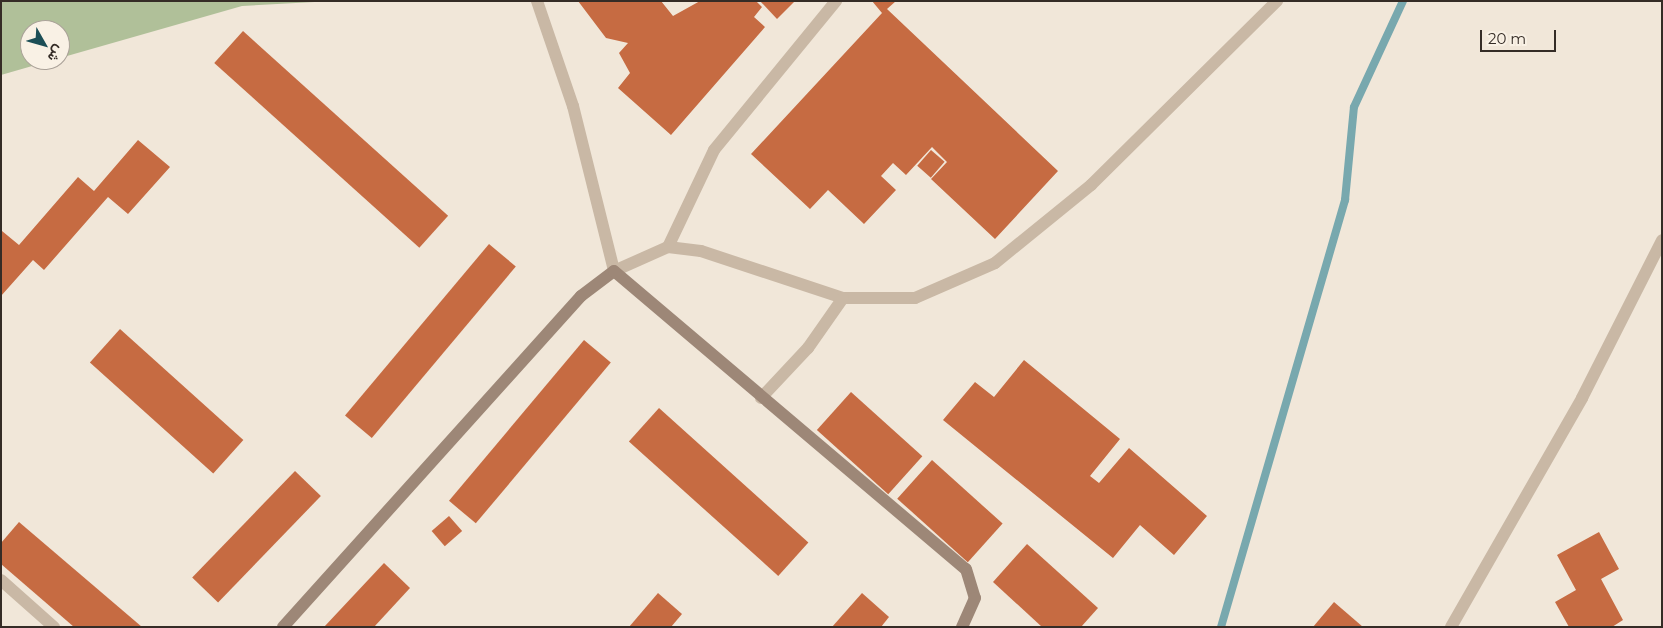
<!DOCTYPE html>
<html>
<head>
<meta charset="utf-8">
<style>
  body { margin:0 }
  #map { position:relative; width:1663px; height:628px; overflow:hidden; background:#f1e7d9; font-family:Montserrat,Vazirmatn,sans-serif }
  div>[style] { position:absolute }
  .green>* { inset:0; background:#b0c099 }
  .stream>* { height:8px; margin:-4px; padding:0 4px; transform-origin:4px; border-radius:4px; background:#78a8ae }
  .building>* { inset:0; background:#c66b42; transform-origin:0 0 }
  .street>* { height:12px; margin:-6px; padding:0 6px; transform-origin:6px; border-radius:6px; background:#c9b8a5 }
  .secondary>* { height:12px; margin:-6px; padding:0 6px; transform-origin:6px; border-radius:6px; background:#9d8777 }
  span { translate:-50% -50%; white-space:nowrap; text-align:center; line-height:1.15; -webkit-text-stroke:4.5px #f9f1e5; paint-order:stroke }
  .frame { position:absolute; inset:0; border:2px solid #352c26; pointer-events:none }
  .north { position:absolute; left:20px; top:20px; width:50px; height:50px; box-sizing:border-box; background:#f9f1e5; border:1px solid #aba299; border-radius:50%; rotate:128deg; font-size:14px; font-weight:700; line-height:20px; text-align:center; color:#352c26 }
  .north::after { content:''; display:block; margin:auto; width:18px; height:22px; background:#1c4e56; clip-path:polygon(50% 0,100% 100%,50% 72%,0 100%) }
  .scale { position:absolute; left:1480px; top:30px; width:76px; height:22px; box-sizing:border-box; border:2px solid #352c26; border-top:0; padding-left:6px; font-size:15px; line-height:18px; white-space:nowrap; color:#352c26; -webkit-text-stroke:4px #f9f1e5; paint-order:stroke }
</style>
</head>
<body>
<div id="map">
  <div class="green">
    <i style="clip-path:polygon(1px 1px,333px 1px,242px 6px,60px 58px,60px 30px,30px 30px,30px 60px,53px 60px,1px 75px)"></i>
  </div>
  <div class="stream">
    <i style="left:1221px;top:627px;width:445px;rotate:-73.8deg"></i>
    <i style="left:1345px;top:200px;width:93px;rotate:-84.5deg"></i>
    <i style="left:1354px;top:107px;width:117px;rotate:-65.2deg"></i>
  </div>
  <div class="building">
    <i style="clip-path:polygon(578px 1px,661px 1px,673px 16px,700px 1px,756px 1px,762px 7px,754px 17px,765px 27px,671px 135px,618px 88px,630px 73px,619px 53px,628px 43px,606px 38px)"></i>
    <i style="clip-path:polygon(760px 1px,795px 1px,777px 19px)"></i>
    <i style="clip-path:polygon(872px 1px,896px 1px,887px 9px,1058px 171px,995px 239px,931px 179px,947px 162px,932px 147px,906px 175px,893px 163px,881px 176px,896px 190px,864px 224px,828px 190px,810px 209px,751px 154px,882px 13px)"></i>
    <i style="left:243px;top:31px;width:276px;height:43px;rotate:42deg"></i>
    <i style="clip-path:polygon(138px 140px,170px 167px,128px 214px,108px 197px,44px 270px,33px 260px,1px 296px,2px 231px,19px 245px,78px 177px,94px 191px)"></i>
    <i style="left:931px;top:150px;width:18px;height:21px;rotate:41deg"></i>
    <i style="left:489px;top:244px;width:35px;height:224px;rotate:40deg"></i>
    <i style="left:120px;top:329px;width:166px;height:45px;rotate:42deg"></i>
    <i style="left:584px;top:340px;width:35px;height:210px;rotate:40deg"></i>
    <i style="clip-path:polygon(1024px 360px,1120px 439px,1090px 476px,1099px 483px,1129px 448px,1207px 516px,1174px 555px,1140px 525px,1113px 558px,943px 420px,975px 382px,994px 397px)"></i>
    <i style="left:851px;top:392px;width:96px;height:51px;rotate:42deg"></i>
    <i style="left:659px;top:408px;width:201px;height:45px;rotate:42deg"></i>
    <i style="left:932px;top:460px;width:95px;height:52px;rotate:42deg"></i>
    <i style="left:295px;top:471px;width:36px;height:148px;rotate:44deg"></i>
    <i style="left:449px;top:516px;width:20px;height:23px;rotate:49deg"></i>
    <i style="clip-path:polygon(19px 522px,142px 627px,74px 627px,1px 564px,1px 543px)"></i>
    <i style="clip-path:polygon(1599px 532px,1619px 569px,1601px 579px,1623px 620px,1612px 627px,1569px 627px,1555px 602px,1576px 590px,1557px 555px)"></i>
    <i style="clip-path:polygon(1027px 544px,1098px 608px,1081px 627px,1042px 627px,993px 582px)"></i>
    <i style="clip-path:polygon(384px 563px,410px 588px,374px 627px,324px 627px)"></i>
    <i style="clip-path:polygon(658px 593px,682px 614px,671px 627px,629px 627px)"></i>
    <i style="clip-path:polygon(862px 593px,889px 617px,881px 627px,832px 627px)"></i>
    <i style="clip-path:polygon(1334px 602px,1363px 627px,1313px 627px)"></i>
  </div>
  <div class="street">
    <i style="left:537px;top:1px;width:111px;rotate:71.1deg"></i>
    <i style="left:573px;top:106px;width:170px;rotate:76deg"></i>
    <i style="left:614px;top:271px;width:59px;rotate:-24deg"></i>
    <i style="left:668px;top:247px;width:33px;rotate:7deg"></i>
    <i style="left:701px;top:251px;width:150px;rotate:18.3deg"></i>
    <i style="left:843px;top:298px;width:72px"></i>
    <i style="left:915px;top:298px;width:87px;rotate:-23.6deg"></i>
    <i style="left:995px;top:263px;width:124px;rotate:-39.1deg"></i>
    <i style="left:1091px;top:185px;width:262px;rotate:-44.7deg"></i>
    <i style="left:668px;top:247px;width:107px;rotate:-64.6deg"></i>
    <i style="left:714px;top:150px;width:193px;rotate:-50.7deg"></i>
    <i style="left:761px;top:398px;width:69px;rotate:-46.8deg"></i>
    <i style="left:808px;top:348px;width:61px;rotate:-55deg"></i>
    <i style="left:1px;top:580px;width:71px;rotate:41.6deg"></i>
    <i style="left:1451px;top:627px;width:264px;rotate:-60.2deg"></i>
    <i style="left:1582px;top:398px;width:177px;rotate:-63.1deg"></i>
  </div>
  <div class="secondary">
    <i style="left:283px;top:627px;width:445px;rotate:-48deg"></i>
    <i style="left:581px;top:296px;width:41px;rotate:-37.1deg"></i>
    <i style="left:614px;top:271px;width:461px;rotate:40.3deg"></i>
    <i style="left:966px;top:569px;width:30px;rotate:73deg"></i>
    <i style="left:975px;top:598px;width:32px;rotate:114deg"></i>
  </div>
  <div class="frame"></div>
  <div class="north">ش</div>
  <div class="scale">20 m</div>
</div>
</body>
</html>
